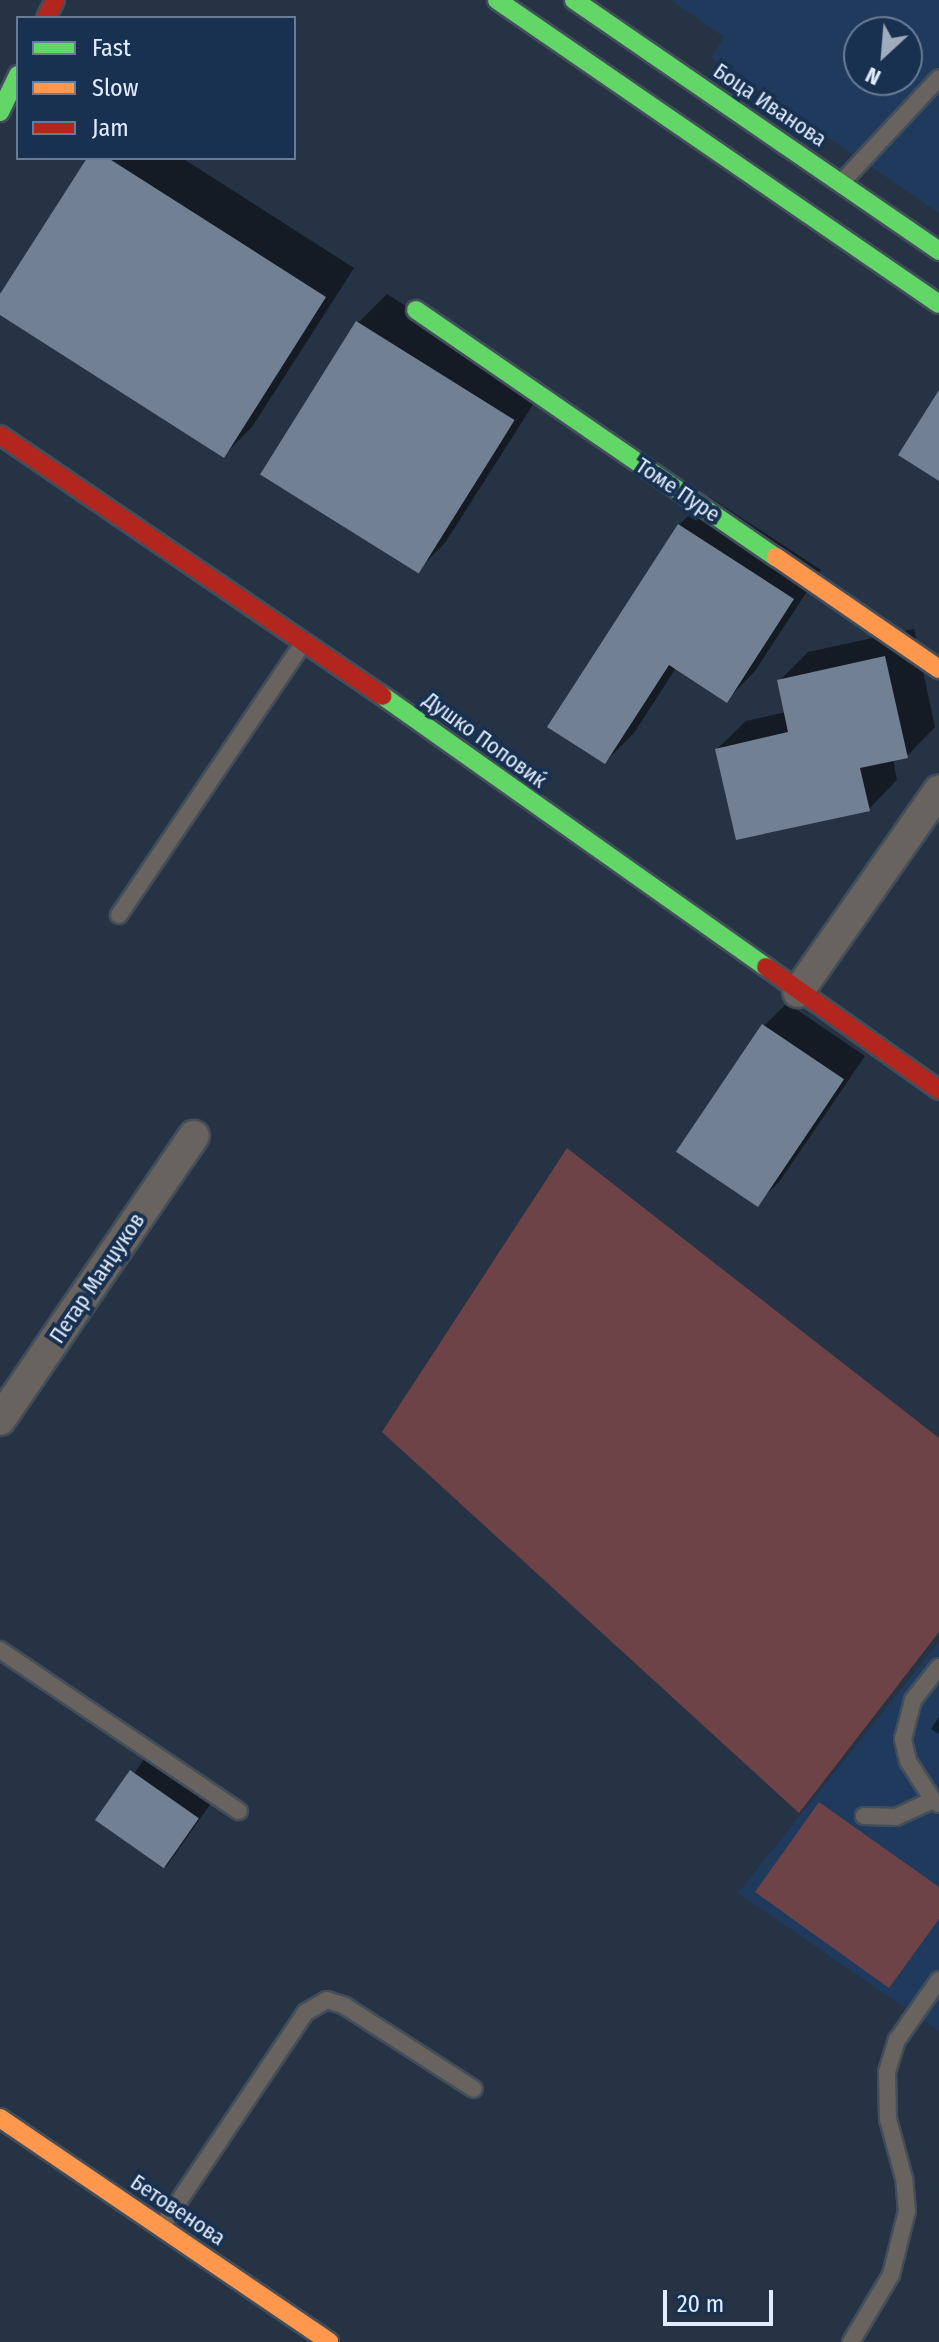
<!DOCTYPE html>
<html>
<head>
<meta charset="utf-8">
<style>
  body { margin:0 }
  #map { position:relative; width:939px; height:2342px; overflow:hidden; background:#263344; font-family:"Fira Sans Condensed",sans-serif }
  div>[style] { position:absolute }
  .built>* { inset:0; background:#1f3a5c }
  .green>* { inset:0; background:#6e4348 }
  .shadow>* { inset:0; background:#0007; transform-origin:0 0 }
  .building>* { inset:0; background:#728093; transform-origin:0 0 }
  .roads { filter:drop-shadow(2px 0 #434e5b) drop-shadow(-2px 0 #434e5b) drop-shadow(0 2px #434e5b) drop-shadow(0 -2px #434e5b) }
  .lane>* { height:16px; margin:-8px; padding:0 8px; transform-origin:8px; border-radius:8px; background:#68635e }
  .street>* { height:30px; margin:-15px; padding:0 15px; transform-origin:15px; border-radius:15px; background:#68635e }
  .fast>* { height:18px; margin:-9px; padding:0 9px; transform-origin:9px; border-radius:9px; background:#63d668 }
  .slow>* { height:18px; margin:-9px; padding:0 9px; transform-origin:9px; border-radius:9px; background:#ff974d }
  .jam>* { height:18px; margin:-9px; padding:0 9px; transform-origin:9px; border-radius:9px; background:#b3261e }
  span { translate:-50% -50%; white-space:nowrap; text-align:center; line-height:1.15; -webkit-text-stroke:8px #193151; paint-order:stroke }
  .street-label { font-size:22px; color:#e1edfe }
  .legend { position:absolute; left:16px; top:16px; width:280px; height:144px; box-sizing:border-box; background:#193151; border:2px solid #697c96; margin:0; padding:10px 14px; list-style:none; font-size:24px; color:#e1edfe }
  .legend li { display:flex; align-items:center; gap:16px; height:40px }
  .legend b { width:40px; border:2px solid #697c96 }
  .north { position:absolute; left:843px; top:16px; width:80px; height:80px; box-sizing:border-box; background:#193151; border:2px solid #697c96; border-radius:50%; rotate:206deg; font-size:22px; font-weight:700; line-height:32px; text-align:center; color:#e1edfe }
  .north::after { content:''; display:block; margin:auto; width:28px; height:36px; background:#a0acbd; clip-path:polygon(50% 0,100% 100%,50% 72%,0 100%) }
  .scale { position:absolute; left:663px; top:2290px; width:110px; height:36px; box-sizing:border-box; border:4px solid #e1edfe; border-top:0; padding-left:10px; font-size:24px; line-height:28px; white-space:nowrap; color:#e1edfe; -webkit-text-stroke:6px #193151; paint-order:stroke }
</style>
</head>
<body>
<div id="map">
  <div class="built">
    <i style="clip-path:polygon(evenodd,671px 0,939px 0,939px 213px,711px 58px,724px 37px,671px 0,859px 32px,907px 32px,907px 80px,859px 80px,859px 32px)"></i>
    <i style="clip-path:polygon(939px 1642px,939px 2031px,738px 1893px)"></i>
  </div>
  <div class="green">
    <i style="clip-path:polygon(567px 1148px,939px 1438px,939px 1632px,799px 1813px,382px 1432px)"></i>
    <i style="clip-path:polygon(819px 1802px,939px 1887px,939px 1919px,889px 1988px,755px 1892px)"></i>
  </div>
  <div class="shadow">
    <i style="clip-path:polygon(89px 158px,182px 158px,354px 268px,252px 427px,224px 455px,0 313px,0 298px)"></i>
    <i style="clip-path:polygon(387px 294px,541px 392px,445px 543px,416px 572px,358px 323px)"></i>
    <i style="clip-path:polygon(708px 496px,821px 570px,755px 671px,727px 700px,676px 668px,634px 733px,605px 762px,679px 525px)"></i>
    <i style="clip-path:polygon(914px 629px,935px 727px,907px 756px,893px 759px,897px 780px,869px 809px,717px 749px,746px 721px,786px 712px,779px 681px,808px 652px)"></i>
    <i style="clip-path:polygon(787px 1003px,865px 1056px,779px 1182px,756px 1204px,764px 1026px)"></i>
    <i style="clip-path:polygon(939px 1717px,939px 1734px,931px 1729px)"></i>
    <i style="left:147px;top:1755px;width:80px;height:81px;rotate:35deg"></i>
  </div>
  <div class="building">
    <i style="clip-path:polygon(87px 158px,108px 158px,326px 297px,224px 458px,0 315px,0 294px)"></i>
    <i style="left:356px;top:321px;width:187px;height:181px;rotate:32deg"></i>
    <i style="clip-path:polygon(939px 390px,939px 481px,898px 455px)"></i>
    <i style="clip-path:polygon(678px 524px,794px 599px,727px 703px,669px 665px,605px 764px,547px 727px)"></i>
    <i style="clip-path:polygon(885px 656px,908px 758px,860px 768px,870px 811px,736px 840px,715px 749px,788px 732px,777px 680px)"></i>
    <i style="left:762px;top:1024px;width:99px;height:154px;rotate:34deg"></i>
    <i style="left:130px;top:1770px;width:84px;height:61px;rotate:35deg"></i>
  </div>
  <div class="roads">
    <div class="lane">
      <i style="left:842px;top:182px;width:142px;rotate:-47deg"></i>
      <i style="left:119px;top:915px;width:330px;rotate:-55.9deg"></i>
      <i style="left:0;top:1650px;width:288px;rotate:34deg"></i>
      <i style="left:933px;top:1800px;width:46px;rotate:-122.7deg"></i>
      <i style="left:908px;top:1761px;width:23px;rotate:-103deg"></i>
      <i style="left:903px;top:1739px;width:40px;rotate:-75.6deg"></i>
      <i style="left:913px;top:1700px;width:42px;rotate:-51.8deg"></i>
      <i style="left:864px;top:1816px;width:32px;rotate:2deg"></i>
      <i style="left:896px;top:1817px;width:41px;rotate:-24.7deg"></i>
      <i style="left:933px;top:1800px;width:7px;rotate:34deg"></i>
      <i style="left:162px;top:2226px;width:258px;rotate:-56.1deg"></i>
      <i style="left:306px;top:2012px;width:24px;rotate:-30deg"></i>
      <i style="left:327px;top:2000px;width:19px;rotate:18deg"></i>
      <i style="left:345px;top:2006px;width:153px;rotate:32.8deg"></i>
      <i style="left:851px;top:2342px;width:78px;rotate:-59.2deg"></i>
      <i style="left:891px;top:2275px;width:66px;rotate:-76deg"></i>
      <i style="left:907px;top:2211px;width:33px;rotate:-95deg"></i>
      <i style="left:904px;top:2178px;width:61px;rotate:-105.2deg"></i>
      <i style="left:888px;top:2119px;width:47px;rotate:-91.2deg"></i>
      <i style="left:887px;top:2072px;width:34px;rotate:-73deg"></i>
      <i style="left:897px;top:2040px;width:73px;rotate:-55deg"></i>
    </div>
    <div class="street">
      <i style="left:798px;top:992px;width:246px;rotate:-55deg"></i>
      <i style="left:0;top:1420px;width:344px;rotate:-55.7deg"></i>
    </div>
    <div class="fast">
      <i style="left:497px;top:0;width:536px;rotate:34.52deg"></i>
      <i style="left:574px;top:0;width:443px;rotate:34.5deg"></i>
      <i style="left:0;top:112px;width:41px;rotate:-64.1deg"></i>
      <i style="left:416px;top:310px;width:437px;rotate:34.5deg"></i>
      <i style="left:383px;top:696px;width:469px;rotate:35.3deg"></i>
    </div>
    <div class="slow">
      <i style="left:776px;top:557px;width:198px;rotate:34.5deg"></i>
      <i style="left:0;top:2118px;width:398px;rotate:34.2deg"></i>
    </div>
    <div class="jam">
      <i style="left:46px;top:18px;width:20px;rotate:-63deg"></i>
      <i style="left:0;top:435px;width:463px;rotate:34.3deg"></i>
      <i style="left:766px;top:967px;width:212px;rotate:35.4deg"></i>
    </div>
  </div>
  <div class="street-label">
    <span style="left:770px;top:105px;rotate:34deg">Боца Иванова</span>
    <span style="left:678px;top:490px;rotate:34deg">Томе Пуре</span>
    <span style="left:485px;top:740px;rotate:36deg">Душко Поповиќ</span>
    <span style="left:97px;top:1278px;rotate:-56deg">Петар Манџуков</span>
    <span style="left:178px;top:2210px;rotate:34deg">Бетовенова</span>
  </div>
  <ul class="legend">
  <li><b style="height:10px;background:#63d668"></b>Fast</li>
  <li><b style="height:10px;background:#ff974d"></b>Slow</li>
  <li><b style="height:10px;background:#b3261e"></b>Jam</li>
  </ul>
  <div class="north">N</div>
  <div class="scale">20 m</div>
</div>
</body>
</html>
